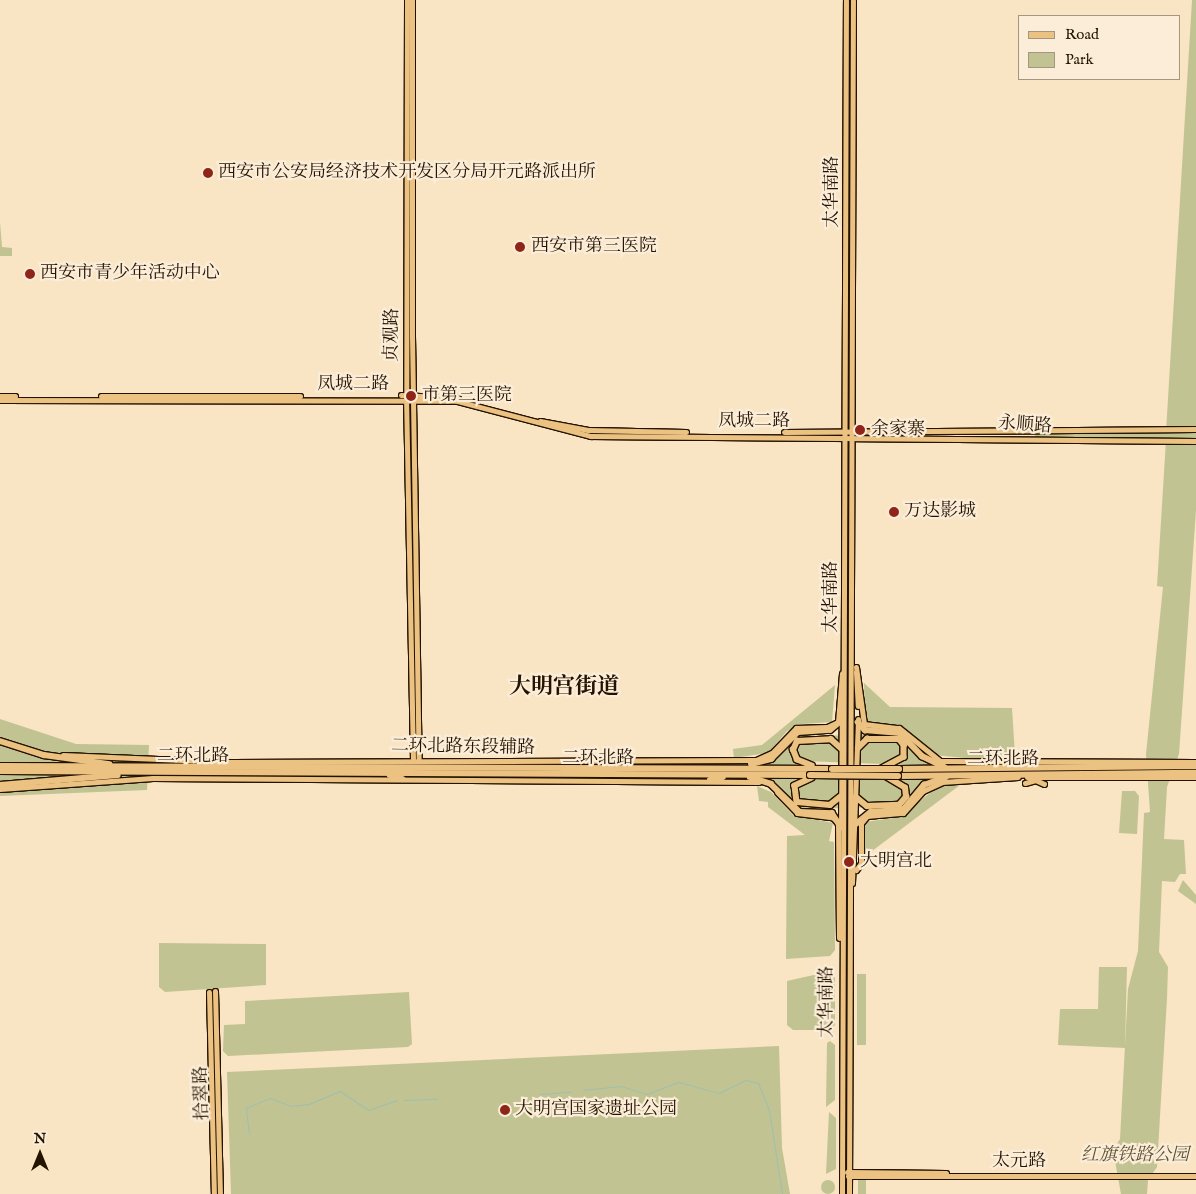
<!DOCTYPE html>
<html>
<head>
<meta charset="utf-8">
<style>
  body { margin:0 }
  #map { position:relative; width:1196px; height:1194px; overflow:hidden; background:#f9e4c3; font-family:"IM FELL English","Noto Serif SC",serif }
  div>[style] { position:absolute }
  .green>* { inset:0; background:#c1c392; transform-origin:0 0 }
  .round { border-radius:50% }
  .stream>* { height:1px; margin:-0.5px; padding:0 0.5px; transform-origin:0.5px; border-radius:0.5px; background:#9ebfb0 }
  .roads { filter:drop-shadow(1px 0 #241300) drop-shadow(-1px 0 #241300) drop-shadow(0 1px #241300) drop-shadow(0 -1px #241300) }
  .major>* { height:5px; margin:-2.5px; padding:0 2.5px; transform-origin:2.5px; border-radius:2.5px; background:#ecc282 }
  .highway>* { height:5.5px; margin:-2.75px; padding:0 2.75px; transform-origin:2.75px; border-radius:2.75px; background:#ecc282 }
  .bridges { filter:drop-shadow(1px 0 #241300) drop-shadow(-1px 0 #241300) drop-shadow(0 1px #241300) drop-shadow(0 -1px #241300) }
  .highway-bridge>* { height:5.5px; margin:-2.75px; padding:0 2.75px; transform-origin:2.75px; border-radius:2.75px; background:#ecc282 }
  .dots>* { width:14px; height:14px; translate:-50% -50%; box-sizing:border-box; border:2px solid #fbedd8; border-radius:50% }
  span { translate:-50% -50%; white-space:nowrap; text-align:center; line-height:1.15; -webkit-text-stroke:4.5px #fbedd8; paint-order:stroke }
  .poi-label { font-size:18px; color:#241300 }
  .left { translate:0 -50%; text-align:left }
  .street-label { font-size:18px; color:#241300 }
  .park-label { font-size:18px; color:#5b5133; font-style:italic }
  .district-label { font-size:22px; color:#241300; font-weight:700 }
  .legend { position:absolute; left:1018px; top:15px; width:162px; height:65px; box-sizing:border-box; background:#fbedd8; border:1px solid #a59682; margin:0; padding:6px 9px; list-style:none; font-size:15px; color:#241300 }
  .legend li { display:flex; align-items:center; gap:10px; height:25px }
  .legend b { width:25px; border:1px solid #a59682 }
  .north { position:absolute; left:15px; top:1129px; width:50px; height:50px; -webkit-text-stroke:4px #fbedd8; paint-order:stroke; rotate:0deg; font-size:14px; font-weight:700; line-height:20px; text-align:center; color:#241300 }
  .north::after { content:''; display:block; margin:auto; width:18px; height:22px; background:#241300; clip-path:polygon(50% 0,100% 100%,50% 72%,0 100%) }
</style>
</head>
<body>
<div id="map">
  <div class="green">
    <i style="clip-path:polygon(1192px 0,1196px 0,1196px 510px,1179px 754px,1167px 787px,1164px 839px,1184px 840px,1186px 874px,1180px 874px,1175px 882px,1162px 881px,1159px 952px,1168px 967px,1167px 998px,1157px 1167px,1148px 1180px,1147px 1194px,1121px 1194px,1113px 1150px,1120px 1139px,1128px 989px,1138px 951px,1144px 813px,1150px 812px,1146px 754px,1163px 587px,1157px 586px,1166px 440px,1035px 438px,1035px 433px,1166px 432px)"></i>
    <i style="clip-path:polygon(0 222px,2px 247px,12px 248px,12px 256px,0 256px)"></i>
    <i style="clip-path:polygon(864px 683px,890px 707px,1012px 708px,1015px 755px,986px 760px,934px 755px,904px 727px,865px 721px)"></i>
    <i style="clip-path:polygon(835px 685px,832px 722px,802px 724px,787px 731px,768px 753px,734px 758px,733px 749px,762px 745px)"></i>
    <i style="clip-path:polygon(0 719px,76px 744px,149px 745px,147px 790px,0 796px)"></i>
    <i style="clip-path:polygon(815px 732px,815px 736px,898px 734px,936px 766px,804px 761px,802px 766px,763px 766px,798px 734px)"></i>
    <i style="clip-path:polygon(763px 778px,764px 777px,935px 778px,900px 809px,884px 811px,883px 807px,799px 809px)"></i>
    <i style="clip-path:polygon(940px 785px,960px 785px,864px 857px,865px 822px,900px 817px)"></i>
    <i style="clip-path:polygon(757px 786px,771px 792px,793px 815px,833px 823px,829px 841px,834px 842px,835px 950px,830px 956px,786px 959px,787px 836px,805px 835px,768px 807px,768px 802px,759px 801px)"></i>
    <i style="clip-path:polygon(1122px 791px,1135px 791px,1139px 796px,1137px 834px,1119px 833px)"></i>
    <i style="clip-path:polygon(1183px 880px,1196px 895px,1196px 904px,1178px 891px)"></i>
    <i style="clip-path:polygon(159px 943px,266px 944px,266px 985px,165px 992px,159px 987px)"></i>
    <i style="clip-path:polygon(1099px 967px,1127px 967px,1125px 1048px,1058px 1045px,1060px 1009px,1098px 1009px)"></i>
    <i style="clip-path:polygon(827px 972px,835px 976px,835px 1025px,830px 1030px,793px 1030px,787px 1025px,787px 981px)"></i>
    <i style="left:866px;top:974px;width:71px;height:9px;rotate:90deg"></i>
    <i style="clip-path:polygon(409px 992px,412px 1044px,408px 1047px,228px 1056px,223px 1051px,224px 1025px,245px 1024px,245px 1001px)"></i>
    <i style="clip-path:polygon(830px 1041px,835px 1045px,835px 1100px,826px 1107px,827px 1043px)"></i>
    <i style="clip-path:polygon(779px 1046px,782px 1148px,790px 1194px,231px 1194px,227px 1072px)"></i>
    <i style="clip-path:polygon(829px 1112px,836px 1118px,836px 1169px,826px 1174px)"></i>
    <i style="left:858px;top:1178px;width:8px;height:16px"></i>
    <i class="round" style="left:821px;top:1180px;width:14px;height:14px"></i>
  </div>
  <div class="stream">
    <i style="left:583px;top:1090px;width:38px;rotate:-6deg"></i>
    <i style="left:621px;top:1086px;width:27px;rotate:17deg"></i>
    <i style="left:647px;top:1094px;width:34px;rotate:-21deg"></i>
    <i style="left:679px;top:1082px;width:41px;rotate:15.4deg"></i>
    <i style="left:719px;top:1093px;width:30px;rotate:-26deg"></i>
    <i style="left:746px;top:1080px;width:12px;rotate:14deg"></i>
    <i style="left:758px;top:1083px;width:29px;rotate:68deg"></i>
    <i style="left:769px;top:1110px;width:85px;rotate:81.2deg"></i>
    <i style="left:540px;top:1094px;width:31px;rotate:-4deg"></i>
    <i style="left:404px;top:1100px;width:33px;rotate:-2deg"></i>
    <i style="left:249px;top:1134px;width:26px;rotate:-97deg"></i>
    <i style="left:246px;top:1108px;width:26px;rotate:-23deg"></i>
    <i style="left:270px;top:1098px;width:22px;rotate:21deg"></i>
    <i style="left:291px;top:1106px;width:18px;rotate:-6deg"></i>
    <i style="left:309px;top:1104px;width:34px;rotate:-23deg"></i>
    <i style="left:340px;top:1091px;width:34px;rotate:34deg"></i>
    <i style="left:368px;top:1110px;width:31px;rotate:-19deg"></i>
  </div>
  <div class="roads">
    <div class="major">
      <i style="left:407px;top:0;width:395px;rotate:90.1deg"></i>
      <i style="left:406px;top:395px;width:364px;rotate:88.9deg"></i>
      <i style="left:412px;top:0;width:336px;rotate:90deg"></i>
      <i style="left:412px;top:336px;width:423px;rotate:89.1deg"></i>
      <i style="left:401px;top:395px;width:57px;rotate:3deg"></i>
      <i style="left:0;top:396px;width:15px"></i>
      <i style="left:101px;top:396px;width:199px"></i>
      <i style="left:0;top:400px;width:457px;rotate:0.1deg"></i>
      <i style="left:457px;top:401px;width:138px;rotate:14.7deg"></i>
      <i style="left:590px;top:436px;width:606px;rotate:0.47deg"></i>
      <i style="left:540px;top:421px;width:49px;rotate:10.6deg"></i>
      <i style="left:588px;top:430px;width:98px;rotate:1.2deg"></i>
      <i style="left:784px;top:432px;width:412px;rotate:-0.4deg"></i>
      <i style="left:856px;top:667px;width:58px;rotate:82deg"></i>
      <i style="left:864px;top:724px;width:35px;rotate:7deg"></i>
      <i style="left:899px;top:728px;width:53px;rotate:38.8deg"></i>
      <i style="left:940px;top:761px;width:256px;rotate:0.2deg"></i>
      <i style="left:856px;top:672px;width:34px;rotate:87deg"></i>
      <i style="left:63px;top:755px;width:167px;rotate:2.4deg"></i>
      <i style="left:230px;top:762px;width:526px;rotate:-0.22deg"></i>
      <i style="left:756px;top:760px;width:17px;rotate:-24deg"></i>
      <i style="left:772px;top:753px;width:35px;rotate:-46deg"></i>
      <i style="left:796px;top:728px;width:31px;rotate:-2deg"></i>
      <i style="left:827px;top:727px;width:12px;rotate:-24deg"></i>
      <i style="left:838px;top:722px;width:49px;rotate:-85.3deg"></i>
      <i style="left:1027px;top:777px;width:169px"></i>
      <i style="left:1033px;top:779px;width:12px;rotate:24deg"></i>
      <i style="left:1025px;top:783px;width:11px;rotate:-15deg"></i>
      <i style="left:0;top:789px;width:153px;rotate:-4.1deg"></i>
      <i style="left:153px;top:778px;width:606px;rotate:0.38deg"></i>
      <i style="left:777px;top:792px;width:29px;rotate:46deg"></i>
      <i style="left:797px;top:813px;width:35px;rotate:7deg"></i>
      <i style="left:832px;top:817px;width:8px;rotate:40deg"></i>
      <i style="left:838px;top:822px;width:116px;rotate:89.5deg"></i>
      <i style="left:841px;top:827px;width:131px;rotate:-89.6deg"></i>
      <i style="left:856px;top:870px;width:9px;rotate:-54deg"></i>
      <i style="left:861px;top:863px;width:40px;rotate:-90deg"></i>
      <i style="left:861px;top:823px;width:9px;rotate:-49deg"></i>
      <i style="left:867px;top:816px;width:36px;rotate:-5deg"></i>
      <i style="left:903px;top:813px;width:30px;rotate:-48deg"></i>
      <i style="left:923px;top:791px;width:21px;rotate:-25deg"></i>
      <i style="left:942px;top:782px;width:76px;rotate:-3.8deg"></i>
      <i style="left:852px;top:883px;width:164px;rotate:-87.9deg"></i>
      <i style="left:215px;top:991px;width:203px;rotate:88.6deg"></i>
      <i style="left:209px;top:992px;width:202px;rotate:88.6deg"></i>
      <i style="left:847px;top:1172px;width:99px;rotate:0.6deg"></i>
      <i style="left:848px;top:1176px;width:348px"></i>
      <i style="left:842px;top:1194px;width:1194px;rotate:-89.81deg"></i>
      <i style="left:849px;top:1194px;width:1194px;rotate:-89.81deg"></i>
    </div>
    <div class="highway">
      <i style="left:858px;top:722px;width:11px;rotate:49deg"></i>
      <i style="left:865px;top:730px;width:35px;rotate:5deg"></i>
      <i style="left:900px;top:733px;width:32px;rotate:46deg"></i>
      <i style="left:922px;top:756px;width:25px;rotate:26deg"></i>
      <i style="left:0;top:741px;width:46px;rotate:17.7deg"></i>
      <i style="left:44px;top:755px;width:66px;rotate:7.9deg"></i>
      <i style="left:858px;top:748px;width:13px;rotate:-45deg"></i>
      <i style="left:867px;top:739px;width:32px"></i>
      <i style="left:899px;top:739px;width:8px;rotate:50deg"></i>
      <i style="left:904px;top:745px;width:12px;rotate:90deg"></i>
      <i style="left:904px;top:757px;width:24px;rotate:152deg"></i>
      <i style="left:751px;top:764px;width:21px;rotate:-14deg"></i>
      <i style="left:771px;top:759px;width:38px;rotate:-45deg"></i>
      <i style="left:798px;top:732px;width:32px;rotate:-4deg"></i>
      <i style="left:830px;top:730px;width:16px;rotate:-40deg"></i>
      <i style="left:0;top:766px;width:832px;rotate:0.21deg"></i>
      <i style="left:812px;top:766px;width:16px;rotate:-158deg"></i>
      <i style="left:797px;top:760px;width:11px;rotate:-112deg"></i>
      <i style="left:793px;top:750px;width:10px;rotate:-66deg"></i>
      <i style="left:797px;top:741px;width:34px;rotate:-3deg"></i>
      <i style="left:831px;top:739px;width:13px;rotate:42deg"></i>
      <i style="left:899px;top:769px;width:297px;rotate:-0.6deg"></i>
      <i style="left:0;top:771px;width:810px;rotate:0.28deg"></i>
      <i style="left:390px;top:775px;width:13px;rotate:18deg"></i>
      <i style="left:898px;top:776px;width:298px;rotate:-0.6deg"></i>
      <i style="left:750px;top:777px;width:22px;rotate:18deg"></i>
      <i style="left:771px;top:784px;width:40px;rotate:44deg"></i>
      <i style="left:800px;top:812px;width:32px;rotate:2deg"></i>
      <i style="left:832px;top:813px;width:17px;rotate:57deg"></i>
      <i style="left:812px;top:778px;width:19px;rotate:155deg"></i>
      <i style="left:795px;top:786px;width:16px;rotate:83deg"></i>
      <i style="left:797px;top:802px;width:33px;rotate:5deg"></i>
      <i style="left:830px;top:805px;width:14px;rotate:-39deg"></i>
      <i style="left:710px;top:780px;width:13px;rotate:-13deg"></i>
      <i style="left:0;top:785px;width:118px;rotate:-4.8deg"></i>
      <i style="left:856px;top:797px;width:14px;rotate:39deg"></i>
      <i style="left:867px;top:806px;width:32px;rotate:-2deg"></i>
      <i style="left:899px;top:805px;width:11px;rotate:-49deg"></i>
      <i style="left:906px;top:797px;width:9px;rotate:-96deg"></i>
      <i style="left:905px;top:788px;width:23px;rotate:-149deg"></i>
      <i style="left:856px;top:824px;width:19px;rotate:-39deg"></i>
      <i style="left:871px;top:812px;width:32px;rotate:-4deg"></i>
      <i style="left:903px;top:810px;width:33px;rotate:-50deg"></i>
      <i style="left:924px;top:785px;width:23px;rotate:-20deg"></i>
    </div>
  </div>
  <div class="bridges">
    <div class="highway-bridge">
      <i style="left:832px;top:769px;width:67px"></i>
      <i style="left:810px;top:775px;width:88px;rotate:0.7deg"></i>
    </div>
  </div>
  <div class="dots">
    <i style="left:208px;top:173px;background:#8f2418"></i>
    <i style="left:520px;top:247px;background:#8f2418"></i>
    <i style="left:30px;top:274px;background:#8f2418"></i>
    <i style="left:411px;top:396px;background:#8f2418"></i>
    <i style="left:860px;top:430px;background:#8f2418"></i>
    <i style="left:894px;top:512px;background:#8f2418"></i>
    <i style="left:849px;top:862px;background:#8f2418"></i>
    <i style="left:505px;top:1110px;background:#8f2418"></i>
  </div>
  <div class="poi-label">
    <span class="left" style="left:218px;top:173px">西安市公安局经济技术开发区分局开元路派出所</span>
    <span class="left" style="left:531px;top:247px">西安市第三医院</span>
    <span class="left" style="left:40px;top:274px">西安市青少年活动中心</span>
    <span class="left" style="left:422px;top:396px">市第三医院</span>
    <span class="left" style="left:871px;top:430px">余家寨</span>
    <span class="left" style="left:904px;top:512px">万达影城</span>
    <span class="left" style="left:860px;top:862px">大明宫北</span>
    <span class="left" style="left:515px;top:1110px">大明宫国家遗址公园</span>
  </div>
  <div class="street-label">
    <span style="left:833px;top:192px;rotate:-90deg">太华南路</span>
    <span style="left:393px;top:335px;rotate:-89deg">贞观路</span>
    <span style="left:353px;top:385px">凤城二路</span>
    <span style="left:754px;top:422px">凤城二路</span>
    <span style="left:1025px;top:426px;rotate:4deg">永顺路</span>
    <span style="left:832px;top:597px;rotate:-90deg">太华南路</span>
    <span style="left:463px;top:748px;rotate:1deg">二环北路东段辅路</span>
    <span style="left:193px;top:757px">二环北路</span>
    <span style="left:598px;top:759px">二环北路</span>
    <span style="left:1003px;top:760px">二环北路</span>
    <span style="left:828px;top:1002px;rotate:-90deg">太华南路</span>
    <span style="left:203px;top:1093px;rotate:-92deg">拾翠路</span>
    <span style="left:1019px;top:1162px">太元路</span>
  </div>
  <div class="park-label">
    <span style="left:1135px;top:1156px">红旗铁路公园</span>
  </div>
  <div class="district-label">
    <span style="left:564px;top:688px">大明宫街道</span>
  </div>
  <ul class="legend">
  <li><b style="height:6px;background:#ecc282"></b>Road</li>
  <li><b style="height:14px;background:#c1c392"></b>Park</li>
  </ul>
  <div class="north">N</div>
</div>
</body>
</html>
